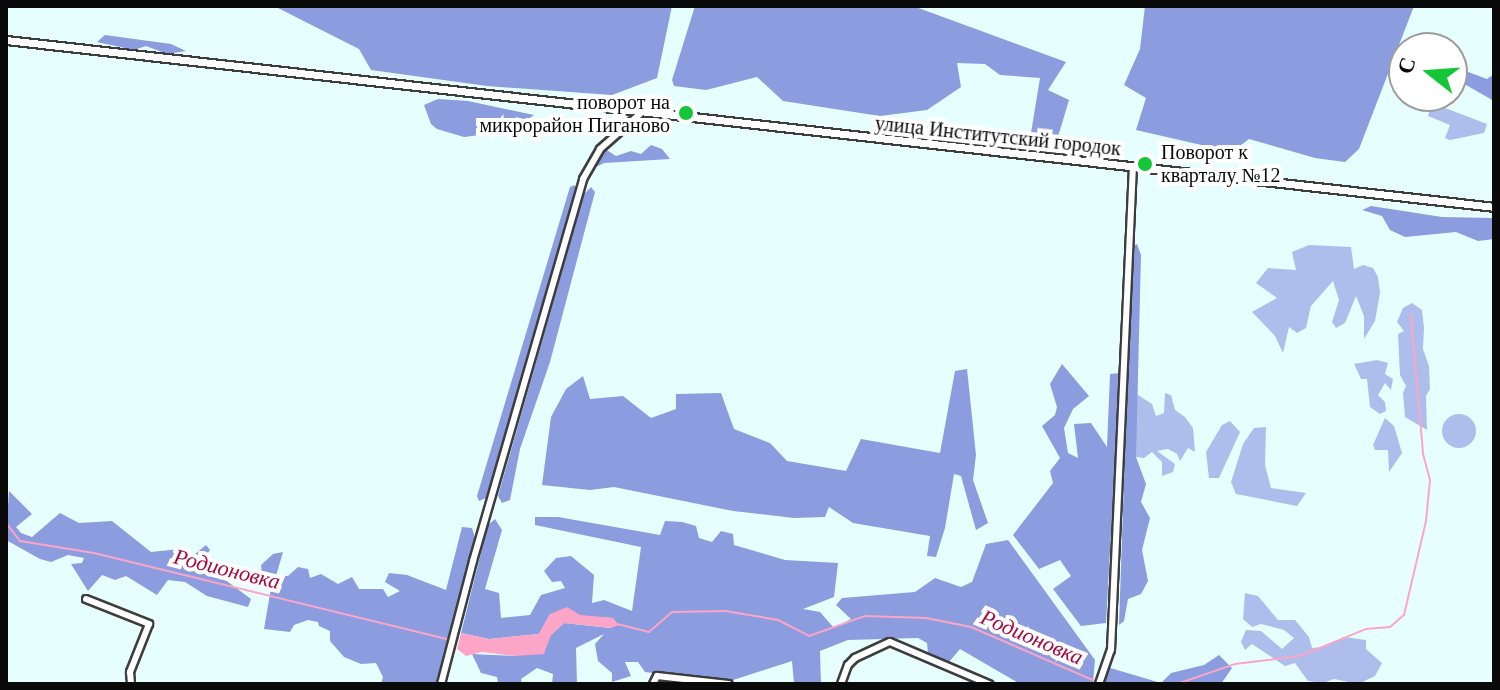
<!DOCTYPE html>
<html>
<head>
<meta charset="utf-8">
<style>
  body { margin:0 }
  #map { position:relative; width:1500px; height:690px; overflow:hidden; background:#e7feff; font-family:Georgia,serif }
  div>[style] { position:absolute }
  .green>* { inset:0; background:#adbeed }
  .round { border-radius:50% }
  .forest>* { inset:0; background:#8b9cdf }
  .water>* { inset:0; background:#fca5c6 }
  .stream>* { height:2px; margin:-1px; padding:0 1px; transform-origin:1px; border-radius:1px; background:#fca5c6 }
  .roads { filter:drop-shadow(2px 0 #3d3d3d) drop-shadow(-2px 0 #3d3d3d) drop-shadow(0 2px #3d3d3d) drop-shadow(0 -2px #3d3d3d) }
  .minor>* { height:6px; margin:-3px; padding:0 3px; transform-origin:3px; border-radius:3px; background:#fff }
  .tertiary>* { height:7px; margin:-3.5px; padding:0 3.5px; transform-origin:3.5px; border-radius:3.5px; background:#fff }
  .dots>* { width:22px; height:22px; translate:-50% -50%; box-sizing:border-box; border:4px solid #fff; border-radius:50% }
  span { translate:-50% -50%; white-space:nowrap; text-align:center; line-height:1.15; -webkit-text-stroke:8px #fff; paint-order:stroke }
  .poi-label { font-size:20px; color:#0a0a0a }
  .right { translate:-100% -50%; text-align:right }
  .left { translate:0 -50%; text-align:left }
  .street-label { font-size:20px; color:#0a0a0a }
  .water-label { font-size:22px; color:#a6093b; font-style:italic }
  .frame { position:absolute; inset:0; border:8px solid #0a0a0a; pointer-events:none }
  .north { position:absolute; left:1388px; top:32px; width:80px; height:80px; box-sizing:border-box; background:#fff; border:2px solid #9d9d9d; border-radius:50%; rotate:287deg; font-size:22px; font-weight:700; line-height:32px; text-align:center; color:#0a0a0a }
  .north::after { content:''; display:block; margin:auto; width:28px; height:36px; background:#16c639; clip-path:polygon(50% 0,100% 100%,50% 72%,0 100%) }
</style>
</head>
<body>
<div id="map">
  <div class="green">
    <i style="clip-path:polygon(1432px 103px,1487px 124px,1484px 133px,1450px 140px,1445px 138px,1450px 125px,1428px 116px)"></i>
    <i style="clip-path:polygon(1309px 245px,1351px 247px,1354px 269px,1363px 265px,1373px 268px,1378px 277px,1380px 293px,1375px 321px,1364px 339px,1364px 316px,1356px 296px,1345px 323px,1336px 328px,1332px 322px,1339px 300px,1333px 281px,1311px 306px,1306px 328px,1297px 333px,1289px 327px,1283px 353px,1275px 336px,1252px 312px,1277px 298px,1256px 283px,1268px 268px,1296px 270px,1292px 252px)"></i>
    <i style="clip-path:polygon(1412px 303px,1422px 310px,1424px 328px,1423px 349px,1429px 366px,1430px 389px,1426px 396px,1427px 430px,1405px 417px,1403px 393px,1406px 386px,1400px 375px,1398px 334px,1404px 331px,1397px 322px,1403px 308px)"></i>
    <i style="clip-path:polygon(1377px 360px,1388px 363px,1385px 374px,1393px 379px,1391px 390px,1385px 383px,1378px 395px,1385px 402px,1386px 411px,1380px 414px,1370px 407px,1367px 379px,1361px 379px,1354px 364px)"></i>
    <i style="clip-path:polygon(1135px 393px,1152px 404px,1156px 416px,1164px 413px,1165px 393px,1171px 395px,1175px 410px,1185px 417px,1193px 428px,1195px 452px,1188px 448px,1180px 461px,1177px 454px,1168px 449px,1157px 451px,1175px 464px,1173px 472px,1162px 476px,1162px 462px,1152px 452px,1144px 458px,1136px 457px)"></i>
    <i class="round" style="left:1442px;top:414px;width:34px;height:34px"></i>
    <i style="clip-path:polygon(1385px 418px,1394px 426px,1402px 453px,1389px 472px,1388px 450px,1375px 450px,1373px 445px)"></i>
    <i style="clip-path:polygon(1230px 421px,1240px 432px,1219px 478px,1209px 478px,1206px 452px,1222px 425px)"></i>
    <i style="clip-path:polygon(1266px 427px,1265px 465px,1271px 488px,1306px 493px,1297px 506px,1236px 494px,1231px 482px,1243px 444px,1254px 428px)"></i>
    <i style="clip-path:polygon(1245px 593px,1258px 596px,1278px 620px,1295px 620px,1309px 637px,1312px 648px,1324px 647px,1344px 637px,1366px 640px,1366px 649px,1382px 663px,1375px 676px,1358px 684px,1334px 679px,1323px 683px,1308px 681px,1295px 663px,1285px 666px,1252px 644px,1245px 650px,1241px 642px,1246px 630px,1261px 631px,1282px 649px,1294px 638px,1284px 630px,1261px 624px,1252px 627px,1243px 619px)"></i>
  </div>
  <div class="forest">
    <i style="clip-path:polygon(274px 6px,672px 6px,657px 78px,612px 95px,487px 86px,371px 70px,359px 49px)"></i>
    <i style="clip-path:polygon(695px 6px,913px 6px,1066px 62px,1048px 90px,1069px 100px,1057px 140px,1031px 133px,1040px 78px,1000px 75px,985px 64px,957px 63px,961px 87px,927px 110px,880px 116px,783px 101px,757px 77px,706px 90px,674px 86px,672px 80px)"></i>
    <i style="clip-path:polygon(1145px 6px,1414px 6px,1359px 149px,1345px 162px,1315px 158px,1249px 139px,1232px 152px,1136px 130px,1146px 98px,1124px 85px,1140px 49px)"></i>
    <i style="clip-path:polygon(105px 35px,171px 44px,186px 51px,167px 54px,146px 46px,134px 50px,97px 42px)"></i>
    <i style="clip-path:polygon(1452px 66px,1487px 79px,1494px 74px,1494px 101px,1452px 77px)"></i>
    <i style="clip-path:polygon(438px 99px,468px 101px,534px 115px,527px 120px,516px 117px,513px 129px,505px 132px,464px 137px,437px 129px,431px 124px,424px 105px)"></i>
    <i style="clip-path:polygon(651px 145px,662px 149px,670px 159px,604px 163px,596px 167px,595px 162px,605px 149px,616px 156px,631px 151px,641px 154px)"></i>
    <i style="clip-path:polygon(575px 185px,577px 193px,486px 498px,479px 501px,477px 496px,570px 187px)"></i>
    <i style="clip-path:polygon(591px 187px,595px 192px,550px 362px,520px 449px,510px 500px,502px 503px,498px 496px,584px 194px)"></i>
    <i style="clip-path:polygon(1371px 206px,1442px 217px,1494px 218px,1494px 239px,1478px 241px,1456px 232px,1405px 237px,1390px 230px,1382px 216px,1362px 210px)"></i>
    <i style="clip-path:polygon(1137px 244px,1141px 255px,1136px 457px,1146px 484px,1141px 502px,1150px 518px,1142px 550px,1148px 581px,1141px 594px,1128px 599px,1124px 621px,1119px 625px,1132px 247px)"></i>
    <i style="clip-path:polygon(1062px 364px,1089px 396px,1073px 409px,1064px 428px,1068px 453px,1078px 458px,1074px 424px,1091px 423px,1107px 447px,1110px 374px,1120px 373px,1106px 623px,1081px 626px,1053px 589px,1071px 576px,1060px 560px,1039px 569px,1013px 535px,1053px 483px,1050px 471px,1060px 458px,1042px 426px,1055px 415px,1057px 407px,1050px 384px)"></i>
    <i style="clip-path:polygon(967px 369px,976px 455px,973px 480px,988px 523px,976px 530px,961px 476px,954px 474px,945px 528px,936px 557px,927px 556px,930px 536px,853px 523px,829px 507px,825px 517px,794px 518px,733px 511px,614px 487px,590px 490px,542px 485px,551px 417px,566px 389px,583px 376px,590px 399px,623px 396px,651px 418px,676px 409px,676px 394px,721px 393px,734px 429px,770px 443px,787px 461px,846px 471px,861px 439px,940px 453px,955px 371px)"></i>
    <i style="clip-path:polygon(9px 491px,32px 514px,16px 527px,21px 533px,32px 537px,60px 513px,79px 523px,112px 521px,151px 552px,180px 549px,177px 561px,190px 558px,206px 545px,210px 550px,201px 562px,251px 599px,248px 607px,207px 596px,185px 582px,168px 580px,157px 595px,126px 576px,115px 580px,102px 575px,88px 591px,71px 564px,82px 563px,84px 558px,68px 555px,51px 562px,40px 559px,6px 540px)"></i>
    <i style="clip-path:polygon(535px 517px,558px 517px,660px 535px,665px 521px,682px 522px,696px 526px,699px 538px,712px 542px,721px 531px,733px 534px,734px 545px,785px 560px,838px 563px,834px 597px,803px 609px,820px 612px,834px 628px,851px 619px,836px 605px,842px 598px,915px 592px,935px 578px,961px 587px,972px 582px,986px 544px,1008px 540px,1095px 660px,1093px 682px,1020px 684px,960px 649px,949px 662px,928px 654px,927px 643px,918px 638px,848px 640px,820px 651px,821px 684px,794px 683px,792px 661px,727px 682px,645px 672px,638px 662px,625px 662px,631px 676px,612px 682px,612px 673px,598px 661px,595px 644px,604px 634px,576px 648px,577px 684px,552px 684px,553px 674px,537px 668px,521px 679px,522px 684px,498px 684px,497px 677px,481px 673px,472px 654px,515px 656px,551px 635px,564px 623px,611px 628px,613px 618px,550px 614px,539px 634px,489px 639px,461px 633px,488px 525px,495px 519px,502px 530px,485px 589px,499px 593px,501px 618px,530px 615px,541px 595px,565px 588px,561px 581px,552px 582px,544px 571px,556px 558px,571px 556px,594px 575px,592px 603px,604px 600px,632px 611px,641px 547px,535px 525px)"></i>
    <i style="clip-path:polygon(462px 527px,472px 528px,475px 538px,437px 684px,381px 684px,383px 677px,376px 663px,361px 664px,344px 657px,330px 641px,330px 631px,319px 626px,318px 622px,308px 620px,294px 625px,290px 632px,264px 629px,271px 588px,262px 576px,261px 565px,273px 554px,283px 552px,276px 576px,288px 576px,298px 567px,308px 569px,310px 578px,321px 574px,338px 584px,352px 577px,359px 589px,383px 589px,388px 597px,400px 591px,385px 582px,389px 573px,407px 575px,446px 590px)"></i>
    <i style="clip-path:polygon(1219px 655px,1232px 668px,1221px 684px,1103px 684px,1107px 667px,1161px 683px,1171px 673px,1204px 665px)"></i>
  </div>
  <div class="water">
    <i style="clip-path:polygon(567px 607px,580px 615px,613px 618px,619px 625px,611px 628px,564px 623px,551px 635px,544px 654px,515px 656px,482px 652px,466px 656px,457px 649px,461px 633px,489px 639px,539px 634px,550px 614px)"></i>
  </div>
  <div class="stream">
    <i style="left:6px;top:523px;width:23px;rotate:52deg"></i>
    <i style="left:20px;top:541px;width:75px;rotate:9.2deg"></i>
    <i style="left:94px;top:553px;width:364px;rotate:13.7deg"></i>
    <i style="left:617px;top:624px;width:33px;rotate:14deg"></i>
    <i style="left:649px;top:632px;width:30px;rotate:-41deg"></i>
    <i style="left:672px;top:612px;width:53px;rotate:-1.1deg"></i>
    <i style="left:725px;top:611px;width:54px;rotate:9.6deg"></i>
    <i style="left:778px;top:620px;width:35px;rotate:27deg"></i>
    <i style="left:809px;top:636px;width:59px;rotate:-19.7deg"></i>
    <i style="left:865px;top:616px;width:61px;rotate:1.9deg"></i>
    <i style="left:926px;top:618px;width:46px;rotate:11.3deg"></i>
    <i style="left:971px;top:627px;width:135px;rotate:23.5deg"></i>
    <i style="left:1177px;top:684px;width:61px;rotate:-19deg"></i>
    <i style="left:1235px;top:664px;width:65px;rotate:-7deg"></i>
    <i style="left:1300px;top:656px;width:71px;rotate:-22.2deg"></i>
    <i style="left:1366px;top:629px;width:24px;rotate:-5deg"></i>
    <i style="left:1390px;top:627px;width:18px;rotate:-41deg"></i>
    <i style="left:1404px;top:615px;width:97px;rotate:-76.8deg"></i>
    <i style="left:1426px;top:521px;width:41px;rotate:-84.4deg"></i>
    <i style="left:1430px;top:480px;width:28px;rotate:-105deg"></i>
    <i style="left:1423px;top:453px;width:139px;rotate:-95deg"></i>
  </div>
  <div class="roads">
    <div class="minor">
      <i style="left:86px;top:599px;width:68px;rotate:21.6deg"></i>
      <i style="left:149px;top:624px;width:52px;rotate:111.6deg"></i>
      <i style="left:130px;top:672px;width:12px;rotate:85deg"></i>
      <i style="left:441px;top:684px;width:127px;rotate:-75.4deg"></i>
      <i style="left:473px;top:561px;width:398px;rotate:-73.9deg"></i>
      <i style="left:583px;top:179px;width:34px;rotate:-60deg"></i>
      <i style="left:600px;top:149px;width:55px;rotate:-41.3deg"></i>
      <i style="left:653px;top:684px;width:9px;rotate:-63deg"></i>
      <i style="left:657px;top:676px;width:72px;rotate:6.3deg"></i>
      <i style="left:841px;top:684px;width:20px;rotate:-70deg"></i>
      <i style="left:848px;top:665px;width:10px;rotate:-45deg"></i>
      <i style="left:855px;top:658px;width:38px;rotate:-25deg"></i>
      <i style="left:890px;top:642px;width:108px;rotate:23deg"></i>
      <i style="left:1099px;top:684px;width:36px;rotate:-71deg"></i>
      <i style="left:1111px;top:650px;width:484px;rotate:-87.4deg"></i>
    </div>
    <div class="tertiary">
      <i style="left:6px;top:40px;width:1497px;rotate:6.4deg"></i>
    </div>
  </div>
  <div class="dots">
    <i style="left:686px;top:113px;background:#16c639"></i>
    <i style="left:1145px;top:164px;background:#16c639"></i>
  </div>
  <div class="poi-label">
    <span class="right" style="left:670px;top:114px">поворот на<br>микрорайон Пиганово</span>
    <span class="left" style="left:1161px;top:164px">Поворот к<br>кварталу №12</span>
  </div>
  <div class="street-label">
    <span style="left:998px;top:136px;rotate:6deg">улица Институтский городок</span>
  </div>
  <div class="water-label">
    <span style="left:227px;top:569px;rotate:14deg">Родионовка</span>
    <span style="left:1032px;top:637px;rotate:23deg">Родионовка</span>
  </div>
  <div class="frame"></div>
  <div class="north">С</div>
</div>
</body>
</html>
